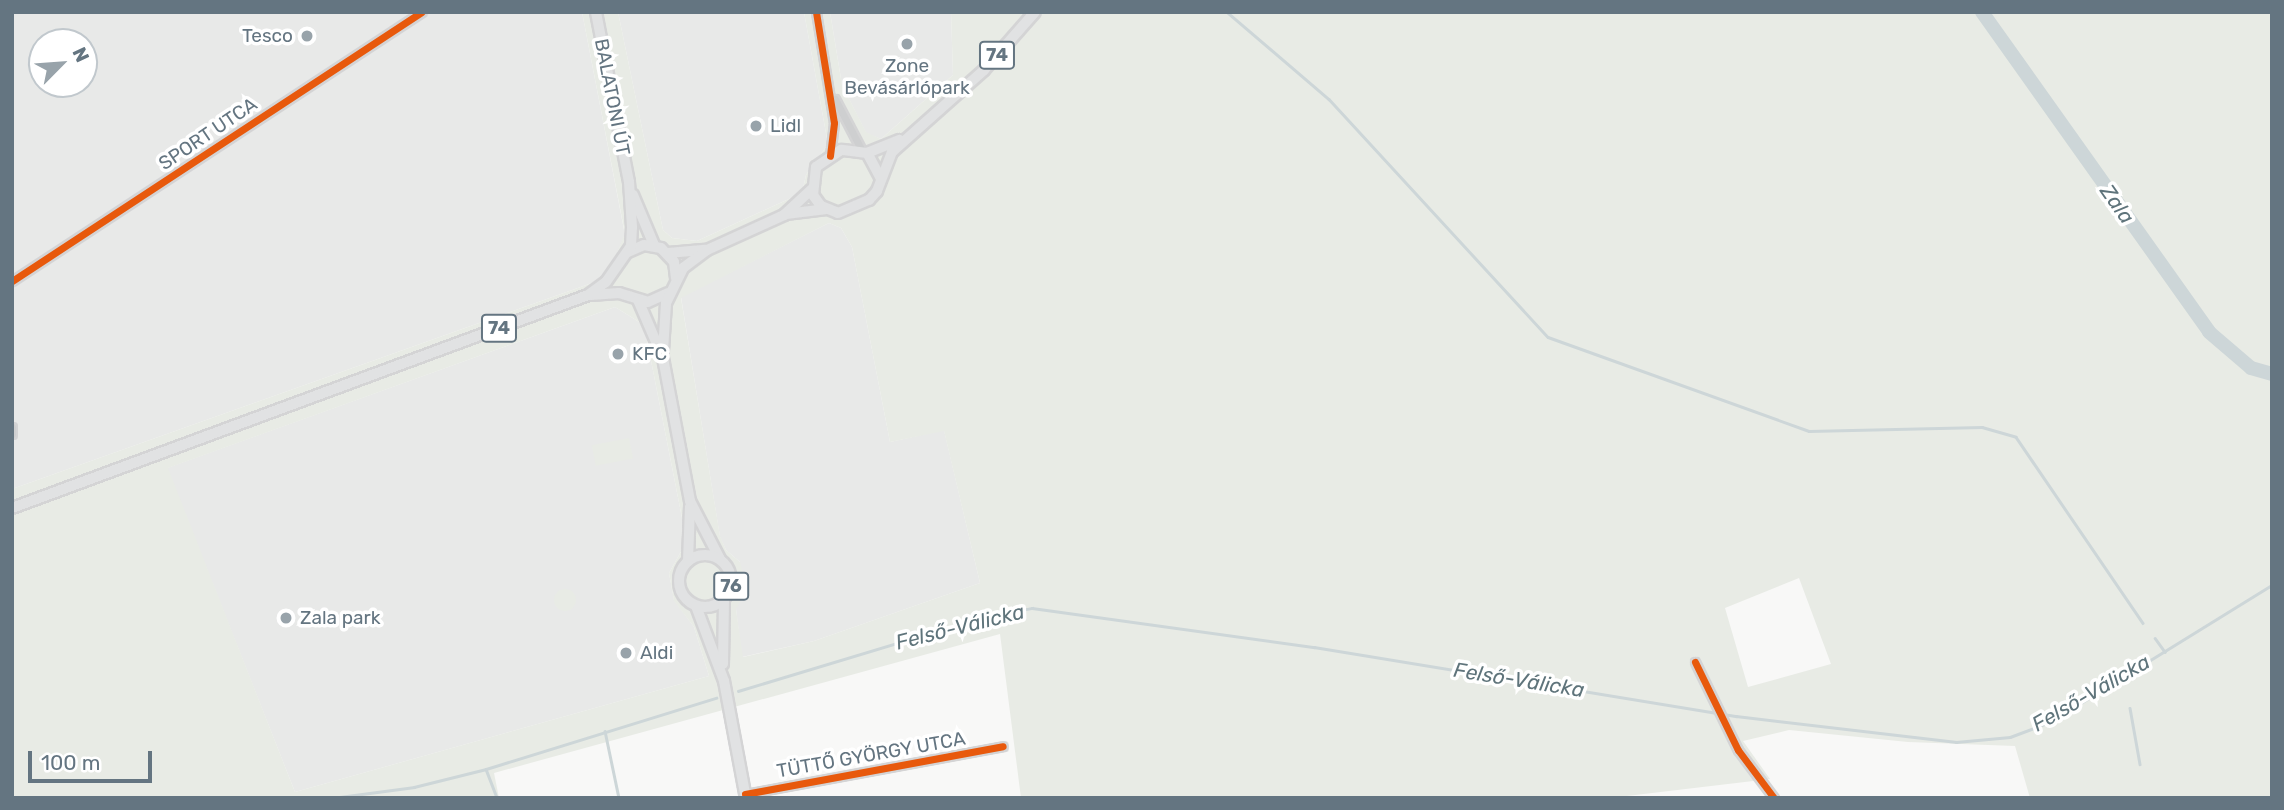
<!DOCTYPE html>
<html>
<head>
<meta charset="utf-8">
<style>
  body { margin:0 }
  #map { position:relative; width:2284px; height:810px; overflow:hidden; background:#f8f8f7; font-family:Rubik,sans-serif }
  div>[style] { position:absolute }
  .built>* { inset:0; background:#e8e9e8 }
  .green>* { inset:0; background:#e8ebe5; transform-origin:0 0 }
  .round { border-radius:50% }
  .stream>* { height:2.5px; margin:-1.25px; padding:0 1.25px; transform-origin:1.25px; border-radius:1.25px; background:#cdd6d8 }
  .river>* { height:14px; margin:-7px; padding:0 7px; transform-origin:7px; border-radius:7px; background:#cdd6d8 }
  .roads { filter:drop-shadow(2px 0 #d4d4d5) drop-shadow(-2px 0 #d4d4d5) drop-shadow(0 2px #d4d4d5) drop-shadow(0 -2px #d4d4d5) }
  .street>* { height:7px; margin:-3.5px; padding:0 3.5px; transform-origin:3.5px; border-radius:3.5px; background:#cecfd0 }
  .primary>* { height:10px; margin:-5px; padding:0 5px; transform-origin:5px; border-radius:5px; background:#e1e2e3 }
  .primary>.ring { margin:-5px; padding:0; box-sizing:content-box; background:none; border:10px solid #e1e2e3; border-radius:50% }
  .cycleway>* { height:7px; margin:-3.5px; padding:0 3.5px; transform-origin:3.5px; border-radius:3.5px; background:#e8590c }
  .dots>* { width:19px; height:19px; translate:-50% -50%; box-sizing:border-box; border:4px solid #fff; border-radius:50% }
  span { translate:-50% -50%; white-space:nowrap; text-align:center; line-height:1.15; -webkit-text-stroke:7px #fff; paint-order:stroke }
  .shield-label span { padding:2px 5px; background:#fff; border:2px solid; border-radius:5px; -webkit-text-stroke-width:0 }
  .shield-label { font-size:18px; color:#647581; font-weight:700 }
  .poi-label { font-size:19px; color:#647581 }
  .right { translate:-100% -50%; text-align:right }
  .left { translate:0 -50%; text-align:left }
  .street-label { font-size:19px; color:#647581 }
  .water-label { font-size:21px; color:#5f747b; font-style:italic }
  .frame { position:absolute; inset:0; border:14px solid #647581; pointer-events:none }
  .north { position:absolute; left:28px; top:28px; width:70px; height:70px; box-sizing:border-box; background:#fff; border:2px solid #c1c8cd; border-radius:50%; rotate:65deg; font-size:19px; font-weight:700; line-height:28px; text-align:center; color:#647581 }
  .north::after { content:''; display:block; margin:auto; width:24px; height:32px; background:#98a3aa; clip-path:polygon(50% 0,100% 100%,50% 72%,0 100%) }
  .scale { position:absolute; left:28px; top:751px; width:124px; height:32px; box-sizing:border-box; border:4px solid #647581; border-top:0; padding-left:9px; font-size:21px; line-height:24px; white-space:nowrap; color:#647581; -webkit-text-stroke:5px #fff; paint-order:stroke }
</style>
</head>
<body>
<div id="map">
  <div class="built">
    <i style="clip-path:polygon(evenodd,12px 12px,582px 12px,625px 235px,606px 278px,12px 489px,12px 12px,42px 42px,84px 42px,84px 84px,42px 84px,42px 42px)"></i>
    <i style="clip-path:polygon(618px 12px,804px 12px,828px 144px,806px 175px,802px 193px,697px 241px,672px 238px,663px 230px)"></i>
    <i style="clip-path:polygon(830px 12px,951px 12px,953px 75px,881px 139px,866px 133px,842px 85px)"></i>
    <i style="clip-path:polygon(829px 223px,841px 228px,852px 247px,890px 442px,944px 430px,980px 583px,814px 641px,742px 657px,736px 609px,740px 562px,726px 550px,720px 537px,681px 297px)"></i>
    <i style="clip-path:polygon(615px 307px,644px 325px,683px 523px,683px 548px,669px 573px,674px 600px,694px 627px,709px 676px,295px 792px,167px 468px)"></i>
  </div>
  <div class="green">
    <i style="clip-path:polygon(evenodd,582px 12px,618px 12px,663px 230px,672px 238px,697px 241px,802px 193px,806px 175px,828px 144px,804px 12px,830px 12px,842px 85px,866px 132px,881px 139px,953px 75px,951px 12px,2272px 12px,2272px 798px,2030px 798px,2015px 746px,1908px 742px,1789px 730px,1743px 741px,1770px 779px,1610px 798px,1021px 798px,1000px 634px,494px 773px,499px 798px,12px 798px,12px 489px,606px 278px,625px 234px,582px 12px,829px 223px,841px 228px,852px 247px,890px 442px,944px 431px,980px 583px,814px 641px,743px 657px,736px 609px,747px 590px,740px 562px,726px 550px,720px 536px,681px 298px,829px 223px,582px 12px,615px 307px,644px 325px,683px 523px,683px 548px,669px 573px,674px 601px,694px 627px,709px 676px,295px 792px,168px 468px,615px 307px,582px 12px,1799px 578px,1831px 664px,1748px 687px,1725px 608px,1799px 578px)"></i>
    <i style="left:629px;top:438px;width:21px;height:38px;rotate:79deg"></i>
    <i class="round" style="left:554px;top:589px;width:22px;height:22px"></i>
  </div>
  <div class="stream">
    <i style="left:1227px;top:12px;width:134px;rotate:40.5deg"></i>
    <i style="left:1329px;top:99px;width:323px;rotate:47.4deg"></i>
    <i style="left:1548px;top:337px;width:277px;rotate:19.8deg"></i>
    <i style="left:1809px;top:431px;width:173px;rotate:-1.3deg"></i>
    <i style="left:1982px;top:427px;width:35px;rotate:16deg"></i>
    <i style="left:2016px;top:437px;width:225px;rotate:55.7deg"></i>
    <i style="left:2155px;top:638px;width:17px;rotate:54deg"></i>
    <i style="left:738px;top:691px;width:256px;rotate:-16.8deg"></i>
    <i style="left:983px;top:617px;width:50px;rotate:-10.4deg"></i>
    <i style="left:1032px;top:608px;width:285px;rotate:7.9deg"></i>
    <i style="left:1314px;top:647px;width:428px;rotate:9.3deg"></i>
    <i style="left:1736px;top:716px;width:222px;rotate:6.7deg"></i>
    <i style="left:1956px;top:742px;width:54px;rotate:-5.3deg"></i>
    <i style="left:2010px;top:737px;width:43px;rotate:-20.6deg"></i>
    <i style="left:2050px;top:722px;width:261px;rotate:-31.7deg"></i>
    <i style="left:2130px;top:708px;width:57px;rotate:79.9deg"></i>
    <i style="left:605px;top:731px;width:68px;rotate:78.2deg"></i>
    <i style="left:486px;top:769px;width:31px;rotate:69deg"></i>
    <i style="left:332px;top:798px;width:83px;rotate:-7.6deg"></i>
    <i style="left:414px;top:787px;width:74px;rotate:-14deg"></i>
    <i style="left:486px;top:769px;width:241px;rotate:-17.2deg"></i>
  </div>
  <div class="river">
    <i style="left:1982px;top:12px;width:392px;rotate:54.6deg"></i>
    <i style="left:2209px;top:332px;width:55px;rotate:40.6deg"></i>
    <i style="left:2251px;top:368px;width:22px;rotate:16deg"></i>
  </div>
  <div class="roads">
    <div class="street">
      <i style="left:816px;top:12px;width:112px;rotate:80.8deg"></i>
      <i style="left:834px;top:123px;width:33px;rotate:97deg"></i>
      <i style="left:835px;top:99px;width:56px;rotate:62.5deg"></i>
      <i style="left:12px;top:281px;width:490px;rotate:-33.3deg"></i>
      <i style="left:12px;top:427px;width:7px;rotate:90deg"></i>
      <i style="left:1695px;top:662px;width:98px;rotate:64deg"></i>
      <i style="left:1738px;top:750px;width:60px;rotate:53.1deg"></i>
      <i style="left:745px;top:794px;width:262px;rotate:-10.5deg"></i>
    </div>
    <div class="primary">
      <i style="left:867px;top:153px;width:35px;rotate:-22deg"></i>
      <i style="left:880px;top:177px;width:27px;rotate:-118deg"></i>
      <i style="left:867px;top:153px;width:26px;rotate:-173deg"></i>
      <i style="left:841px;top:150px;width:30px;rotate:146deg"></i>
      <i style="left:816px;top:167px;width:28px;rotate:96deg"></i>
      <i style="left:813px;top:195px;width:14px;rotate:54deg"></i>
      <i style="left:821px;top:206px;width:18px;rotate:22deg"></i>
      <i style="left:838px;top:213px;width:34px;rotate:-23deg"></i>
      <i style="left:869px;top:200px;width:12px;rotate:-48deg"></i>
      <i style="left:877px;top:191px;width:42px;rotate:-69deg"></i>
      <i style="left:892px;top:152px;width:123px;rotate:-41.7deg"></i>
      <i style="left:984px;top:70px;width:77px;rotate:-48.7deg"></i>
      <i style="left:633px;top:195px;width:54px;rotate:67.2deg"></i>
      <i style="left:786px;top:214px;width:39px;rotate:-7deg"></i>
      <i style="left:628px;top:252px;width:17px;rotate:-24deg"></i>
      <i style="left:644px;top:245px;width:17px;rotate:10deg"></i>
      <i style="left:661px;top:248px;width:19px;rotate:47deg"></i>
      <i style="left:674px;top:262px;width:16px;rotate:83deg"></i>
      <i style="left:668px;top:253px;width:37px;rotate:-5deg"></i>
      <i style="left:591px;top:295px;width:28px;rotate:-4deg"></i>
      <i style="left:619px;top:293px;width:30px;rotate:17deg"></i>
      <i style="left:648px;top:302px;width:22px;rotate:-24deg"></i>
      <i style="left:638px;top:300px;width:63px;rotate:66.7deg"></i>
      <i style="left:663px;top:358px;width:146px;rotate:79.3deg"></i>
      <i style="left:690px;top:501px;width:65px;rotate:62.7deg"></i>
      <i style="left:663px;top:351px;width:48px;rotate:-86.4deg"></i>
      <i style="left:666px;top:303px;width:39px;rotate:-64deg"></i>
      <i style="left:683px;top:268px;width:30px;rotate:-37deg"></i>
      <i style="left:707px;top:250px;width:85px;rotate:-24.4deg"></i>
      <i style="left:784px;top:215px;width:38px;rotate:-43deg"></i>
      <i style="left:12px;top:508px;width:614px;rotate:-20.29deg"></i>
      <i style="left:588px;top:295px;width:22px;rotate:-36deg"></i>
      <i style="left:606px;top:282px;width:44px;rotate:-55.2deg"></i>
      <i style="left:631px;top:246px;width:19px;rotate:-87deg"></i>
      <i style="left:632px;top:227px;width:45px;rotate:-93.8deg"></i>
      <i style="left:629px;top:182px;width:173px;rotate:-101deg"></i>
      <i class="ring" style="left:679px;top:555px;width:42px;height:42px"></i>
      <i style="left:688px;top:561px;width:54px;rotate:-87.9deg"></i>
      <i style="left:696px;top:606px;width:80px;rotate:69.5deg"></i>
      <i style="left:724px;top:681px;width:119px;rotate:79.4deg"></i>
      <i style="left:723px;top:664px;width:65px;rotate:-89.1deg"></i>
    </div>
  </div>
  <div class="cycleway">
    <i style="left:816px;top:12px;width:112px;rotate:80.8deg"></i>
    <i style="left:834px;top:123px;width:33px;rotate:97deg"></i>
    <i style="left:12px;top:281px;width:490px;rotate:-33.3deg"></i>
    <i style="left:1695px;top:662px;width:98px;rotate:64deg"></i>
    <i style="left:1738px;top:750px;width:60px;rotate:53.1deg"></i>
    <i style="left:745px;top:794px;width:262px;rotate:-10.5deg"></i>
  </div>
  <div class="dots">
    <i style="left:307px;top:36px;background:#98a3aa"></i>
    <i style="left:907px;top:44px;background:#98a3aa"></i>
    <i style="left:756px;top:126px;background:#98a3aa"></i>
    <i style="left:618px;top:354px;background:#98a3aa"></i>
    <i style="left:286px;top:618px;background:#98a3aa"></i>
    <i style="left:626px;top:653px;background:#98a3aa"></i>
  </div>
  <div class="shield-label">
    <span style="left:997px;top:55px">74</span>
    <span style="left:499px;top:328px">74</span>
    <span style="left:731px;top:586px">76</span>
  </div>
  <div class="poi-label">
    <span class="right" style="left:293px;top:36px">Tesco</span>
    <span style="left:907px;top:77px">Zone<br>Bevásárlópark</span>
    <span class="left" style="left:770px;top:126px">Lidl</span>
    <span class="left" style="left:632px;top:354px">KFC</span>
    <span class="left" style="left:300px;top:618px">Zala park</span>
    <span class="left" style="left:640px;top:653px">Aldi</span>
  </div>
  <div class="street-label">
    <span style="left:612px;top:97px;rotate:79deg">BALATONI ÚT</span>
    <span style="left:208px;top:134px;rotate:-34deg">SPORT UTCA</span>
    <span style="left:871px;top:755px;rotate:-10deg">TÜTTŐ GYÖRGY UTCA</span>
  </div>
  <div class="water-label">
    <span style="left:2117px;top:204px;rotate:55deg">Zala</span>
    <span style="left:960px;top:627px;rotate:-14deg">Felső-Válicka</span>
    <span style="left:1519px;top:680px;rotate:9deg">Felső-Válicka</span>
    <span style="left:2091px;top:693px;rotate:-30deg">Felső-Válicka</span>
  </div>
  <div class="frame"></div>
  <div class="north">N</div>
  <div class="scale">100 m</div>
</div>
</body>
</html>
